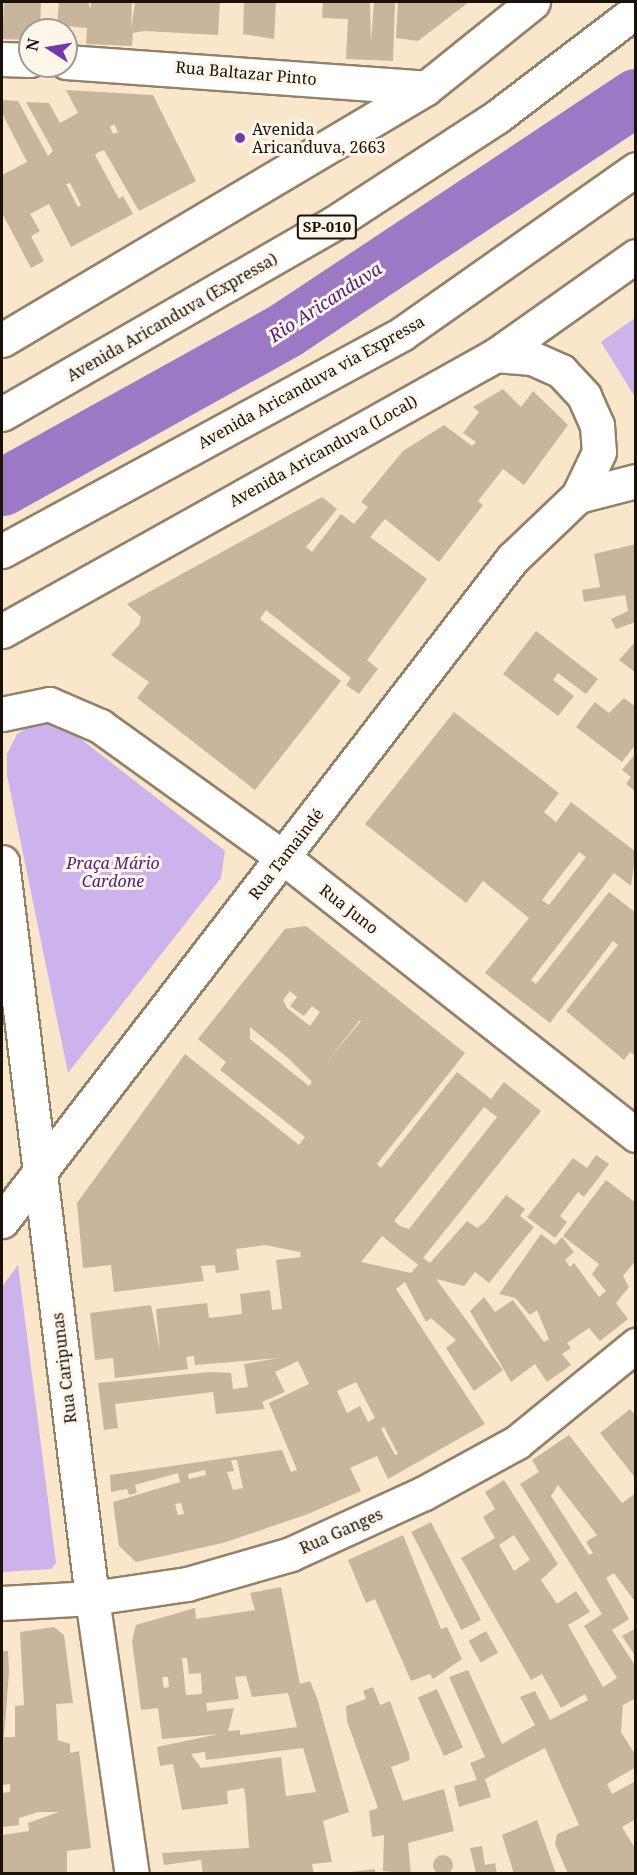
<!DOCTYPE html>
<html>
<head>
<meta charset="utf-8">
<style>
  body { margin:0 }
  #map { position:relative; width:637px; height:1875px; overflow:hidden; background:#fae6cb; font-family:"Noto Serif",serif }
  div>[style] { position:absolute }
  .green>* { inset:0; background:#ccb3eb }
  .river>* { height:57px; margin:-28.5px; padding:0 28.5px; transform-origin:28.5px; border-radius:28.5px; background:#9c78c5 }
  .building>* { inset:0; background:#c9b59b; transform-origin:0 0 }
  .round { border-radius:50% }
  .roads { filter:drop-shadow(2px 0 #938168) drop-shadow(-2px 0 #938168) drop-shadow(0 2px #938168) drop-shadow(0 -2px #938168) }
  .minor>* { height:33px; margin:-16.5px; padding:0 16.5px; transform-origin:16.5px; border-radius:16.5px; background:#fff }
  .tertiary>* { height:33px; margin:-16.5px; padding:0 16.5px; transform-origin:16.5px; border-radius:16.5px; background:#fff }
  .secondary>* { height:33px; margin:-16.5px; padding:0 16.5px; transform-origin:16.5px; border-radius:16.5px; background:#fff }
  .trunk>* { height:33px; margin:-16.5px; padding:0 16.5px; transform-origin:16.5px; border-radius:16.5px; background:#fff }
  .dots>* { width:16px; height:16px; translate:-50% -50%; box-sizing:border-box; border:3px solid #fdf5ea; border-radius:50% }
  span { translate:-50% -50%; white-space:nowrap; text-align:center; line-height:1.15; -webkit-text-stroke:6px #fdf5ea; paint-order:stroke }
  .shield-label span { padding:2px 4px; background:#fdf5ea; border:2px solid; border-radius:4px; -webkit-text-stroke-width:0 }
  .shield-label { font-size:15px; color:#191209; font-weight:700 }
  .street-label { font-size:16px; color:#191209 }
  .poi-label { font-size:16px; color:#191209 }
  .left { translate:0 -50%; text-align:left }
  .park-label { font-size:16px; color:#53217e; font-style:italic }
  .water-label { font-size:18px; color:#53217e; font-style:italic }
  .frame { position:absolute; inset:0; border:3px solid #191209; pointer-events:none }
  .north { position:absolute; left:18px; top:18px; width:60px; height:60px; box-sizing:border-box; background:#fdf5ea; border:2px solid #a29a90; border-radius:50%; rotate:282deg; font-size:16px; font-weight:700; line-height:24px; text-align:center; color:#191209 }
  .north::after { content:''; display:block; margin:auto; width:21px; height:27px; background:#7537ac; clip-path:polygon(50% 0,100% 100%,50% 72%,0 100%) }
</style>
</head>
<body>
<div id="map">
  <div class="green">
    <i style="clip-path:polygon(635px 318px,635px 397px,601px 342px)"></i>
    <i style="clip-path:polygon(59px 722px,225px 851px,221px 878px,68px 1073px,7px 775px,7px 754px,17px 734px,33px 724px)"></i>
    <i style="clip-path:polygon(18px 1265px,56px 1563px,51px 1569px,2px 1572px,2px 1287px)"></i>
  </div>
  <div class="river">
    <i style="left:2px;top:487px;width:324px;rotate:-29deg"></i>
    <i style="left:285px;top:330px;width:421px;rotate:-33.6deg"></i>
  </div>
  <div class="building">
    <i style="clip-path:polygon(4px 2px,41px 2px,40px 30px,30px 30px,30px 40px,2px 39px)"></i>
    <i style="clip-path:polygon(59px 2px,88px 2px,91px 9px,91px 2px,132px 2px,131px 29px,135px 2px,220px 2px,218px 35px,144px 31px,133px 33px,132px 46px,86px 44px,87px 28px,57px 25px)"></i>
    <i style="clip-path:polygon(244px 2px,276px 2px,274px 39px,243px 34px)"></i>
    <i style="clip-path:polygon(323px 2px,370px 2px,371px 43px,374px 2px,395px 2px,393px 61px,346px 59px,348px 19px,322px 18px)"></i>
    <i style="clip-path:polygon(398px 2px,469px 2px,418px 41px,396px 38px)"></i>
    <i style="clip-path:polygon(evenodd,66px 90px,153px 95px,196px 181px,139px 211px,104px 150px,99px 152px,95px 155px,119px 199px,123px 196px,133px 214px,71px 247px,49px 204px,30px 214px,40px 231px,31px 236px,44px 261px,31px 268px,2px 213px,2px 175px,27px 162px,2px 113px,2px 100px,18px 101px,48px 156px,53px 151px,26px 102px,49px 103px,60px 123px,78px 113px,66px 90px,114px 124px,118px 132px,113px 134px,110px 127px,114px 124px,66px 90px,70px 183px,81px 205px,78px 207px,66px 184px,70px 183px)"></i>
    <i style="clip-path:polygon(503px 389px,521px 407px,533px 391px,568px 425px,524px 485px,503px 469px,478px 501px,483px 505px,439px 562px,385px 519px,370px 537px,427px 579px,367px 660px,378px 669px,359px 694px,346px 685px,351px 678px,266px 610px,260px 619px,341px 681px,255px 790px,137px 698px,149px 682px,111px 655px,139px 625px,141px 617px,127px 604px,322px 497px,337px 509px,306px 547px,312px 552px,341px 514px,354px 524px,368px 507px,361px 502px,403px 451px,444px 425px,472px 446px,476px 442px,463px 433px,479px 412px,473px 407px)"></i>
    <i style="clip-path:polygon(636px 544px,636px 622px,616px 629px,611px 619px,628px 611px,625px 595px,584px 602px,582px 590px,600px 587px,594px 554px)"></i>
    <i style="clip-path:polygon(536px 631px,598px 679px,586px 694px,558px 673px,553px 680px,574px 696px,558px 716px,503px 674px)"></i>
    <i style="clip-path:polygon(636px 641px,636px 673px,619px 660px)"></i>
    <i style="clip-path:polygon(624px 698px,636px 707px,636px 744px,622px 762px,576px 727px,595px 702px,609px 713px)"></i>
    <i style="clip-path:polygon(evenodd,454px 712px,559px 793px,544px 812px,556px 822px,571px 802px,636px 852px,631px 886px,614px 873px,531px 980px,536px 984px,609px 892px,636px 913px,636px 1056px,630px 1052px,624px 1060px,566px 1011px,618px 945px,613px 941px,550px 1023px,485px 973px,529px 918px,483px 881px,466px 903px,365px 824px,454px 712px,579px 852px,586px 857px,549px 905px,542px 900px,579px 852px)"></i>
    <i style="clip-path:polygon(636px 753px,636px 792px,626px 784px,631px 777px,622px 770px)"></i>
    <i style="clip-path:polygon(evenodd,306px 926px,465px 1053px,377px 1164px,381px 1168px,457px 1072px,491px 1099px,504px 1082px,541px 1111px,423px 1258px,430px 1263px,467px 1221px,477px 1228px,485px 1222px,506px 1195px,525px 1209px,520px 1216px,534px 1227px,489px 1283px,475px 1272px,464px 1286px,436px 1279px,503px 1370px,474px 1391px,446px 1348px,456px 1340px,431px 1318px,426px 1322px,405px 1282px,396px 1289px,485px 1424px,388px 1479px,377px 1456px,350px 1468px,361px 1491px,308px 1514px,223px 1543px,136px 1562px,119px 1546px,113px 1502px,180px 1482px,178px 1473px,135px 1485px,137px 1493px,129px 1495px,127px 1489px,111px 1492px,110px 1475px,282px 1450px,291px 1472px,297px 1470px,269px 1403px,309px 1384px,298px 1361px,275px 1372px,285px 1392px,262px 1402px,265px 1409px,216px 1414px,213px 1392px,115px 1404px,118px 1428px,104px 1430px,98px 1383px,210px 1372px,231px 1373px,233px 1389px,248px 1387px,244px 1364px,279px 1358px,195px 1365px,194px 1356px,186px 1357px,188px 1369px,115px 1378px,113px 1358px,95px 1360px,90px 1313px,151px 1305px,160px 1351px,156px 1309px,207px 1303px,209px 1318px,242px 1314px,240px 1294px,270px 1290px,272px 1310px,282px 1309px,276px 1260px,301px 1257px,300px 1252px,265px 1245px,236px 1249px,239px 1270px,216px 1273px,215px 1265px,201px 1266px,204px 1281px,114px 1292px,111px 1265px,83px 1268px,77px 1203px,185px 1054px,299px 1145px,305px 1137px,220px 1070px,226px 1062px,198px 1039px,285px 929px,306px 926px,290px 991px,297px 997px,290px 1006px,304px 1016px,312px 1006px,320px 1012px,310px 1026px,287px 1008px,283px 1000px,290px 991px,306px 926px,360px 1020px,361px 1021px,322px 1067px,340px 1045px,360px 1020px,306px 926px,250px 1027px,288px 1058px,312px 1082px,309px 1086px,250px 1039px,250px 1027px,306px 926px,484px 1107px,497px 1117px,409px 1229px,400px 1226px,394px 1221px,484px 1107px,306px 926px,382px 1236px,418px 1265px,411px 1273px,361px 1262px,382px 1236px,306px 926px,356px 1382px,375px 1418px,368px 1422px,360px 1406px,347px 1413px,337px 1391px,356px 1382px,306px 926px,384px 1427px,398px 1454px,395px 1455px,381px 1429px,384px 1427px,306px 926px,231px 1460px,237px 1460px,243px 1488px,233px 1490px,227px 1472px,234px 1471px,231px 1460px,306px 926px,205px 1470px,206px 1475px,189px 1479px,188px 1474px,205px 1470px,306px 926px,181px 1503px,184px 1514px,178px 1515px,175px 1504px,181px 1503px)"></i>
    <i style="clip-path:polygon(596px 1155px,609px 1164px,584px 1197px,578px 1192px,560px 1216px,567px 1222px,555px 1238px,527px 1217px,573px 1158px,587px 1168px)"></i>
    <i style="clip-path:polygon(606px 1180px,636px 1203px,636px 1260px,623px 1276px,629px 1287px,616px 1303px,628px 1319px,600px 1341px,589px 1328px,567px 1343px,571px 1348px,562px 1354px,571px 1365px,547px 1382px,535px 1364px,511px 1382px,470px 1311px,484px 1297px,495px 1312px,513px 1300px,544px 1342px,549px 1339px,537px 1310px,530px 1315px,515px 1298px,499px 1294px,541px 1234px,555px 1245px,562px 1237px,574px 1252px,565px 1260px,570px 1267px,574px 1263px,599px 1297px,606px 1291px,592px 1274px,599px 1264px,563px 1236px)"></i>
    <i style="clip-path:polygon(630px 1409px,636px 1416px,636px 1479px,600px 1433px)"></i>
    <i style="clip-path:polygon(evenodd,569px 1435px,622px 1503px,636px 1493px,636px 1603px,614px 1573px,606px 1578px,629px 1619px,612px 1630px,636px 1667px,636px 1698px,623px 1705px,621px 1732px,636px 1756px,636px 1767px,607px 1784px,612px 1794px,636px 1781px,636px 1819px,622px 1827px,636px 1850px,636px 1874px,568px 1874px,555px 1844px,557px 1834px,579px 1825px,545px 1748px,485px 1779px,491px 1797px,459px 1807px,454px 1786px,477px 1780px,470px 1763px,485px 1757px,449px 1677px,468px 1670px,502px 1744px,535px 1725px,520px 1697px,535px 1691px,550px 1720px,588px 1700px,585px 1694px,561px 1708px,542px 1674px,531px 1680px,461px 1558px,495px 1538px,483px 1517px,495px 1509px,485px 1492px,504px 1480px,558px 1564px,541px 1580px,557px 1604px,576px 1591px,590px 1612px,568px 1625px,603px 1687px,617px 1678px,584px 1626px,602px 1614px,520px 1484px,539px 1472px,532px 1460px,569px 1435px,558px 1485px,597px 1535px,586px 1542px,593px 1553px,589px 1555px,551px 1496px,558px 1485px,569px 1435px,514px 1535px,530px 1560px,514px 1571px,499px 1545px,514px 1535px)"></i>
    <i style="left:431px;top:1522px;width:110px;height:22px;rotate:63deg"></i>
    <i style="clip-path:polygon(403px 1535px,441px 1629px,447px 1627px,462px 1659px,433px 1679px,430px 1674px,411px 1681px,375px 1599px,366px 1603px,348px 1560px)"></i>
    <i style="clip-path:polygon(evenodd,281px 1587px,300px 1684px,310px 1681px,317px 1698px,349px 1812px,323px 1821px,332px 1862px,312px 1864px,314px 1874px,203px 1874px,201px 1860px,164px 1865px,162px 1853px,249px 1848px,246px 1802px,244px 1788px,227px 1791px,228px 1804px,182px 1810px,173px 1764px,160px 1766px,157px 1747px,219px 1734px,162px 1739px,158px 1708px,141px 1710px,132px 1641px,136px 1625px,195px 1608px,196px 1619px,255px 1610px,250px 1593px,281px 1587px,182px 1658px,187px 1658px,189px 1674px,201px 1673px,202px 1694px,186px 1695px,182px 1658px,281px 1587px,246px 1676px,252px 1697px,288px 1693px,297px 1727px,240px 1735px,240px 1730px,228px 1731px,234px 1708px,207px 1711px,206px 1703px,239px 1699px,235px 1677px,246px 1676px,281px 1587px,162px 1677px,168px 1677px,169px 1687px,164px 1688px,162px 1677px,281px 1587px,303px 1748px,316px 1792px,286px 1796px,281px 1757px,201px 1768px,191px 1754px,205px 1752px,206px 1760px,303px 1748px)"></i>
    <i style="clip-path:polygon(54px 1627px,64px 1635px,73px 1703px,56px 1704px,58px 1740px,70px 1744px,70px 1753px,79px 1751px,91px 1848px,67px 1851px,67px 1874px,2px 1874px,2px 1835px,29px 1831px,28px 1823px,59px 1812px,38px 1812px,19px 1818px,19px 1825px,2px 1827px,2px 1793px,10px 1792px,10px 1784px,2px 1785px,2px 1651px,8px 1651px,9px 1672px,4px 1737px,15px 1737px,15px 1706px,24px 1705px,20px 1632px)"></i>
    <i style="clip-path:polygon(636px 1628px,636px 1657px,622px 1636px)"></i>
    <i style="left:486px;top:1631px;width:25px;height:20px;rotate:61deg"></i>
    <i style="clip-path:polygon(373px 1687px,380px 1705px,390px 1701px,409px 1753px,410px 1760px,391px 1767px,403px 1801px,444px 1789px,454px 1831px,408px 1843px,411px 1874px,383px 1871px,384px 1835px,372px 1837px,369px 1811px,378px 1808px,347px 1721px,346px 1706px,366px 1699px,363px 1691px)"></i>
    <i style="left:437px;top:1689px;width:64px;height:21px;rotate:66deg"></i>
    <i style="clip-path:polygon(537px 1820px,556px 1874px,514px 1874px,502px 1835px)"></i>
    <i style="clip-path:polygon(482px 1846px,485px 1865px,495px 1863px,497px 1874px,476px 1874px,470px 1848px)"></i>
    <i class="round" style="left:433px;top:1855px;width:20px;height:20px"></i>
    <i style="clip-path:polygon(375px 1869px,375px 1874px,351px 1874px,351px 1872px)"></i>
  </div>
  <div class="roads">
    <div class="minor">
      <i style="left:2px;top:59px;width:28px;rotate:2deg"></i>
      <i style="left:66px;top:62px;width:361px;rotate:4.1deg"></i>
      <i style="left:2px;top:714px;width:48px;rotate:-12deg"></i>
      <i style="left:49px;top:704px;width:56px;rotate:23.3deg"></i>
      <i style="left:100px;top:726px;width:226px;rotate:35.7deg"></i>
      <i style="left:284px;top:858px;width:448px;rotate:38.2deg"></i>
      <i style="left:2px;top:862px;width:741px;rotate:83.03deg"></i>
      <i style="left:92px;top:1598px;width:279px;rotate:81.8deg"></i>
      <i style="left:2px;top:1603px;width:90px;rotate:-3.2deg"></i>
      <i style="left:92px;top:1598px;width:96px;rotate:-8.4deg"></i>
      <i style="left:187px;top:1584px;width:108px;rotate:-16.1deg"></i>
      <i style="left:291px;top:1554px;width:146px;rotate:-24.6deg"></i>
      <i style="left:424px;top:1493px;width:106px;rotate:-28.7deg"></i>
      <i style="left:517px;top:1442px;width:154px;rotate:-39.2deg"></i>
    </div>
    <div class="tertiary">
      <i style="left:496px;top:355px;width:36px;rotate:5deg"></i>
      <i style="left:532px;top:358px;width:32px;rotate:24deg"></i>
      <i style="left:561px;top:371px;width:34px;rotate:47deg"></i>
      <i style="left:584px;top:396px;width:32px;rotate:66deg"></i>
      <i style="left:597px;top:425px;width:27px;rotate:86deg"></i>
      <i style="left:599px;top:452px;width:49px;rotate:115.5deg"></i>
      <i style="left:2px;top:1221px;width:836px;rotate:-52.39deg"></i>
      <i style="left:512px;top:559px;width:91px;rotate:-43.7deg"></i>
      <i style="left:578px;top:496px;width:60px;rotate:-14.5deg"></i>
    </div>
    <div class="secondary">
      <i style="left:2px;top:340px;width:493px;rotate:-30.7deg"></i>
      <i style="left:426px;top:88px;width:137px;rotate:-38.8deg"></i>
      <i style="left:2px;top:631px;width:566px;rotate:-29.19deg"></i>
      <i style="left:496px;top:355px;width:171px;rotate:-35.3deg"></i>
    </div>
    <div class="trunk">
      <i style="left:2px;top:414px;width:383px;rotate:-29.9deg"></i>
      <i style="left:334px;top:223px;width:196px;rotate:-33.1deg"></i>
      <i style="left:498px;top:116px;width:173px;rotate:-37.3deg"></i>
      <i style="left:2px;top:551px;width:456px;rotate:-28.5deg"></i>
      <i style="left:403px;top:333px;width:285px;rotate:-35.1deg"></i>
    </div>
  </div>
  <div class="dots">
    <i style="left:240px;top:138px;background:#7537ac"></i>
  </div>
  <div class="shield-label">
    <span style="left:327px;top:227px">SP-010</span>
  </div>
  <div class="street-label">
    <span style="left:246px;top:73px;rotate:5deg">Rua Baltazar Pinto</span>
    <span style="left:172px;top:317px;rotate:-30deg">Avenida Aricanduva (Expressa)</span>
    <span style="left:311px;top:382px;rotate:-29deg">Avenida Aricanduva via Expressa</span>
    <span style="left:323px;top:451px;rotate:-29deg">Avenida Aricanduva (Local)</span>
    <span style="left:286px;top:854px;rotate:-52deg">Rua Tamaindé</span>
    <span style="left:349px;top:909px;rotate:38deg">Rua Juno</span>
    <span style="left:64px;top:1368px;rotate:-97deg">Rua Caripunas</span>
    <span style="left:341px;top:1531px;rotate:-24deg">Rua Ganges</span>
  </div>
  <div class="poi-label">
    <span class="left" style="left:252px;top:138px">Avenida<br>Aricanduva, 2663</span>
  </div>
  <div class="park-label">
    <span style="left:113px;top:872px">Praça Mário<br>Cardone</span>
  </div>
  <div class="water-label">
    <span style="left:325px;top:302px;rotate:-33deg">Rio Aricanduva</span>
  </div>
  <div class="frame"></div>
  <div class="north">N</div>
</div>
</body>
</html>
